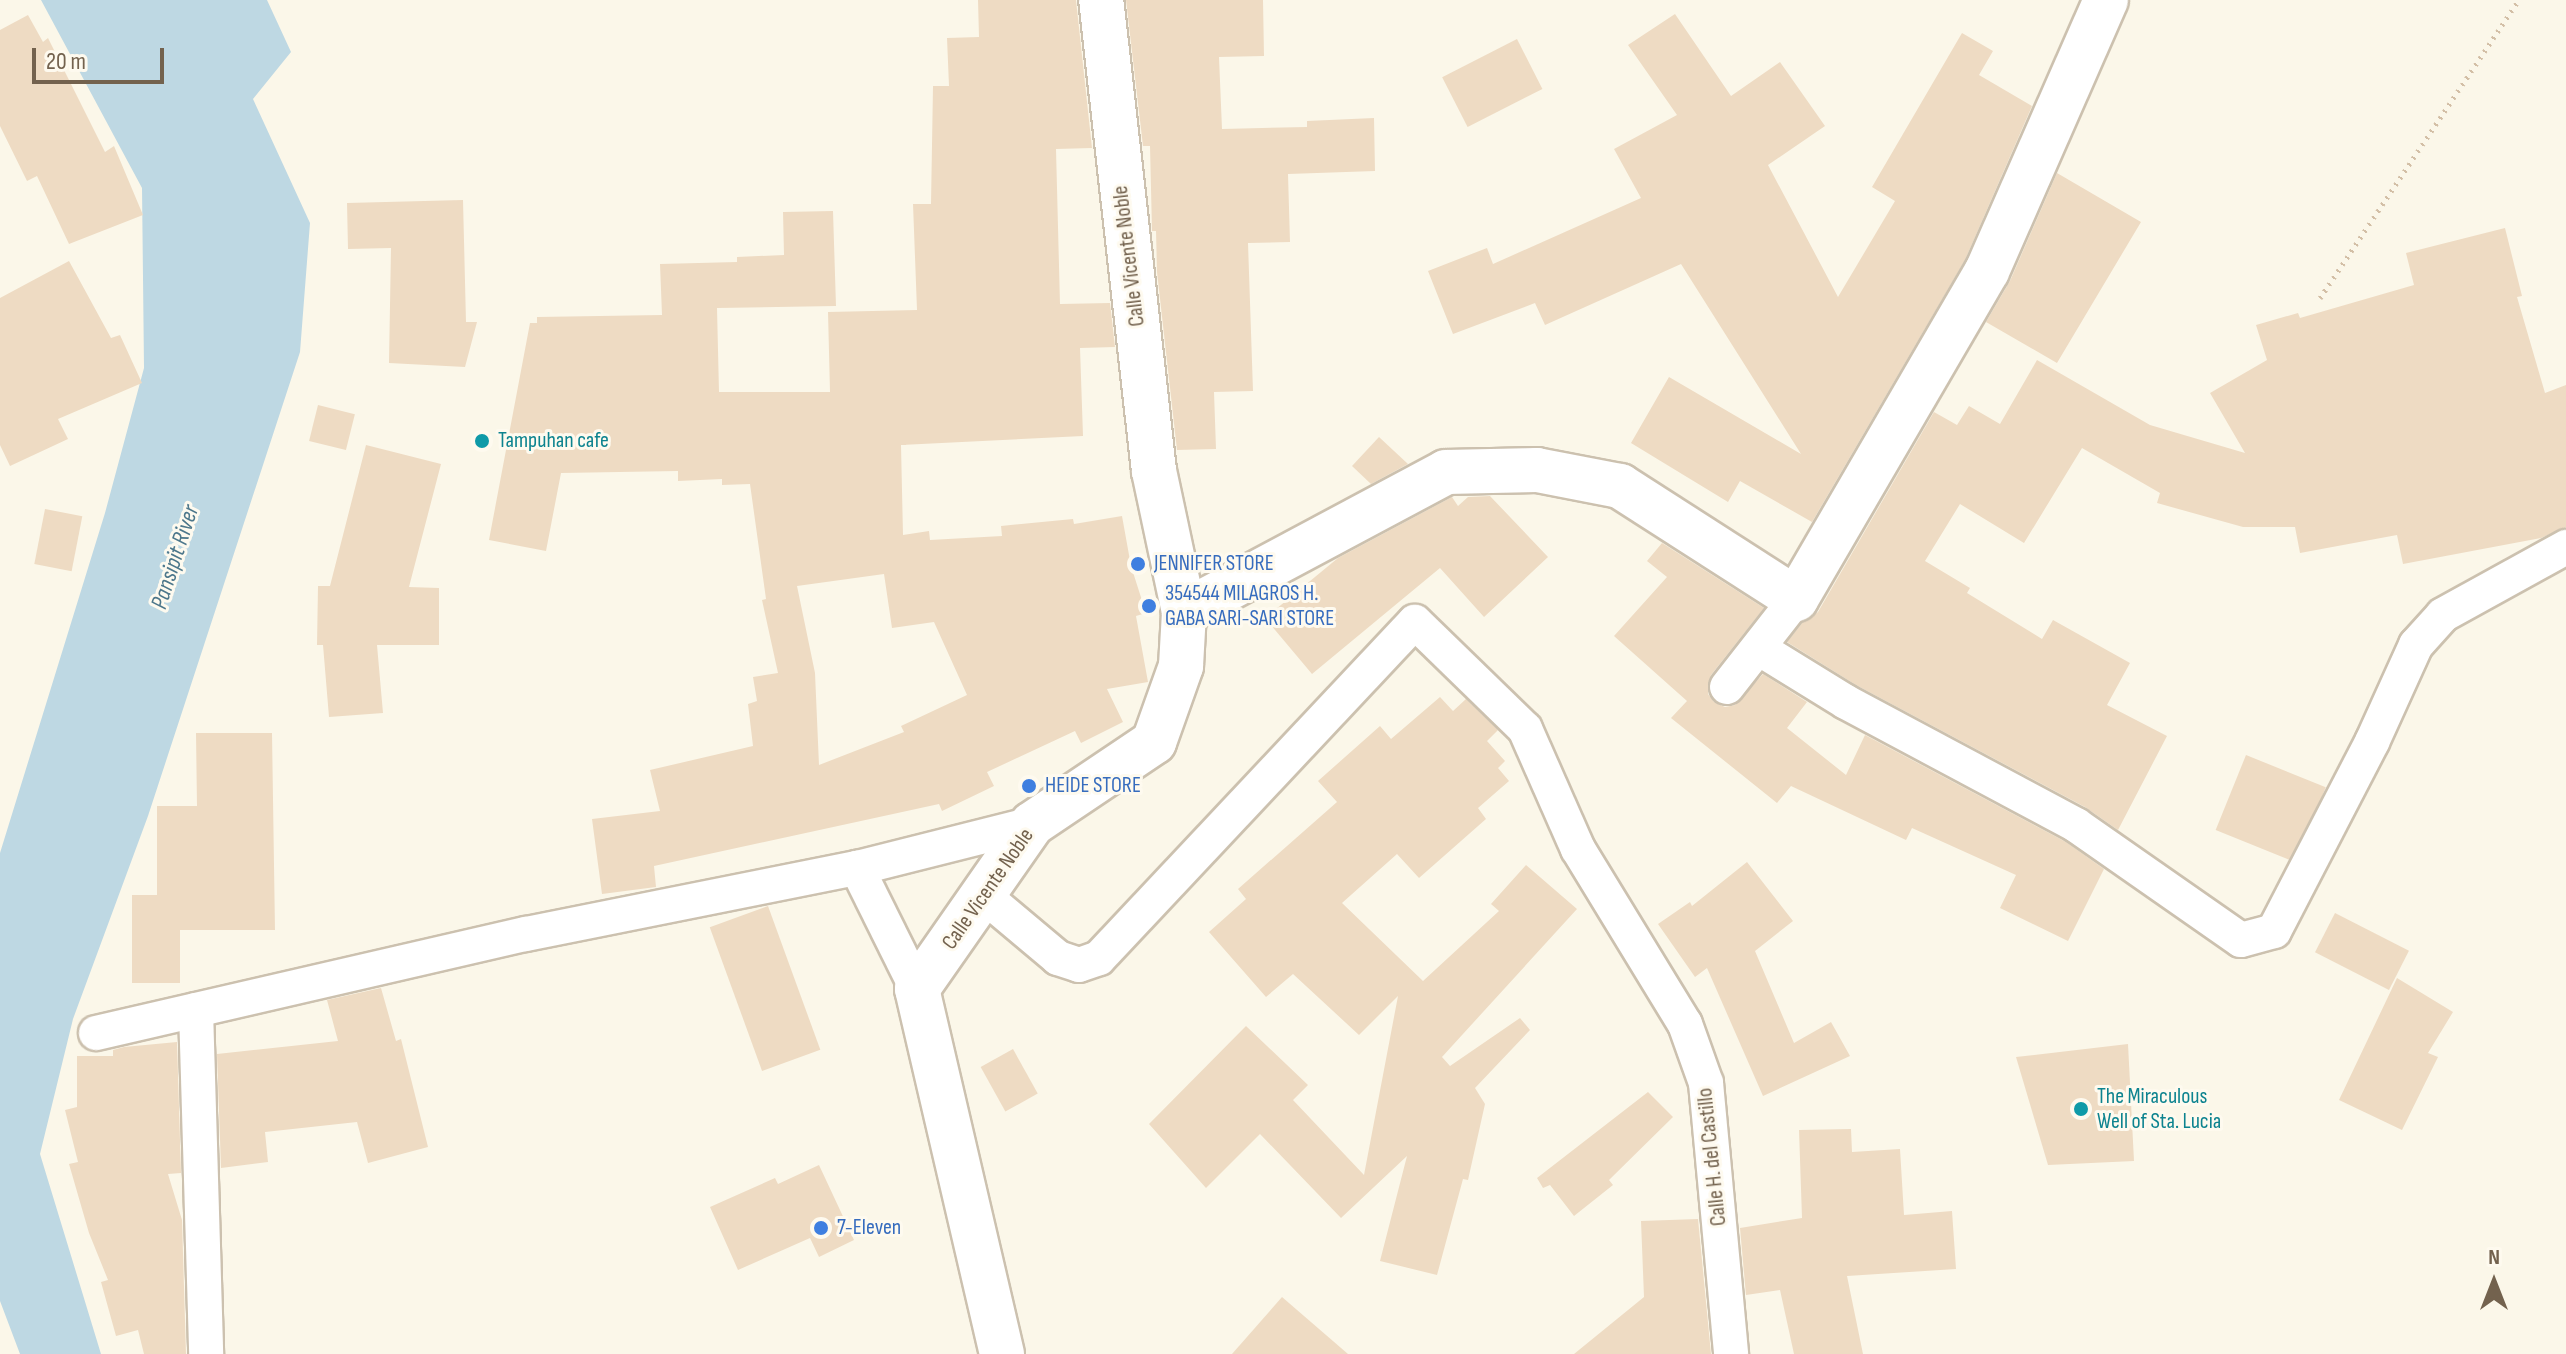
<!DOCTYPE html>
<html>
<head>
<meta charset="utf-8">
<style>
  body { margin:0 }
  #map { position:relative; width:2566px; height:1354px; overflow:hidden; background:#fbf7e9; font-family:"Sofia Sans Condensed",sans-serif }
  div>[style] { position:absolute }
  .water>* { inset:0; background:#bed8e3 }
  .building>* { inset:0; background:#eedbc3; transform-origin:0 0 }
  .path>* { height:5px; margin-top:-2.5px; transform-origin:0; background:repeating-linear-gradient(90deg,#d3bfa6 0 2px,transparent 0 8px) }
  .roads { filter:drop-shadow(2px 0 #ccc1af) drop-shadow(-2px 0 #ccc1af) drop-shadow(0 2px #ccc1af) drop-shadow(0 -2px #ccc1af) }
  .street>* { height:34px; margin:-17px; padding:0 17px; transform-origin:17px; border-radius:17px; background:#fff }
  .secondary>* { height:44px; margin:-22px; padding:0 22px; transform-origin:22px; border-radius:22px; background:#fff }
  .dots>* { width:22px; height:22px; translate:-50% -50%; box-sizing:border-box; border:4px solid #fefaef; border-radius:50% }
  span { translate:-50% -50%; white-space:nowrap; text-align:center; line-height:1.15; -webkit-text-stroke:6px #fefaef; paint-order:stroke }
  .street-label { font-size:22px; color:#73624e }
  .culture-label { font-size:22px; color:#0d838f }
  .left { translate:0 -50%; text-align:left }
  .shop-label { font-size:22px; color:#366cbe }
  .water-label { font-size:24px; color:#4d778b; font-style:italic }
  .north { position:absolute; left:2454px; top:1242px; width:80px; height:80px; -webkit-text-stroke:6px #fefaef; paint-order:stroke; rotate:0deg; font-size:22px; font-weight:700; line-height:32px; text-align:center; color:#73624e }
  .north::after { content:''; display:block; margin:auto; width:28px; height:36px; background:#73624e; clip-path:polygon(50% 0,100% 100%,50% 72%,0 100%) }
  .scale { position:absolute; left:32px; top:48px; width:132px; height:36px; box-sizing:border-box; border:4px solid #73624e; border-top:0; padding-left:10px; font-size:24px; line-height:28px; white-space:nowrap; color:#73624e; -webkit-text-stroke:6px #fefaef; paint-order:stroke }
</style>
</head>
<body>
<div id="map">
  <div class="water">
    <i style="clip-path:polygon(41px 0,267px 0,291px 52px,253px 99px,310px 223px,300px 352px,148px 816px,73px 1019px,40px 1154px,101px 1354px,20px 1354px,0 1301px,0 853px,105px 513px,144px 368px,142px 188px)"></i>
  </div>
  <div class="building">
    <i style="clip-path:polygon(evenodd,978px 0,1076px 0,1092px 148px,1056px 149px,1060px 304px,1110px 303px,1115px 347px,1080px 348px,1083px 436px,901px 445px,903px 535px,929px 531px,930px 540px,1002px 536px,1001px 526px,1073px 519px,1074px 524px,1122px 516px,1131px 566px,1146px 613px,1136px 616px,1148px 682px,1107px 689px,1123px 722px,1081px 743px,1075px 731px,987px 772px,994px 786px,942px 811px,939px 804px,654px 866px,656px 887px,602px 894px,592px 819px,660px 811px,650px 770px,753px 746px,748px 704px,757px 701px,753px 677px,778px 673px,762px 600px,766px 599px,750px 484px,722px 485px,722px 479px,678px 481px,678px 471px,561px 473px,546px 551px,489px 540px,530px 323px,537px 323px,537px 317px,662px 315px,660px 264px,737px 262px,737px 257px,784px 255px,783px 212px,833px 211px,836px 306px,717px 308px,719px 392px,830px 392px,828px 312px,917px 310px,913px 204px,931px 204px,933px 86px,949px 86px,947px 38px,979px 37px,978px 0,884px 574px,892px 628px,934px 622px,967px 695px,901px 726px,904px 732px,819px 765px,815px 673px,797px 586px,884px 574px)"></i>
    <i style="clip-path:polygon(1126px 0,1263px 0,1264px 56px,1219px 57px,1222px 129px,1307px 127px,1307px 121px,1374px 118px,1375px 171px,1288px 174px,1290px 242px,1248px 243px,1253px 391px,1214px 392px,1216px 449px,1177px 450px,1157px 272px,1156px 231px,1152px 231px,1150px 146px,1143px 146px)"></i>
    <i style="clip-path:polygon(1675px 14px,1731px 96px,1780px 62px,1825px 126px,1768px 165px,1838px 297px,1895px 201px,1872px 187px,1962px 33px,1993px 51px,1979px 75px,2032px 106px,1965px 260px,1812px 522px,1740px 481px,1728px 502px,1631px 443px,1669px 377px,1801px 454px,1681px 264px,1545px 325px,1535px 303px,1453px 334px,1428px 271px,1487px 248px,1493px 264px,1641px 198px,1614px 149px,1677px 115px,1628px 45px)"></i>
    <i style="clip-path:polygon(28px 15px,43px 42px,48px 38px,105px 152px,114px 146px,143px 215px,69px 244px,37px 176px,27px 181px,0 126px,0 30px)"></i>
    <i style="left:1517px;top:39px;width:56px;height:84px;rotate:63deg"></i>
    <i style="clip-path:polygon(2057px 173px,2141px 222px,2057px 363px,1986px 322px,2010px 281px)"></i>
    <i style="clip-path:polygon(463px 200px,466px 322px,477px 322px,465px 367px,389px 363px,391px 248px,348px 249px,347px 203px)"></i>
    <i style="clip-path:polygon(2505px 228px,2522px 296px,2517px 297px,2545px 393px,2566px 385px,2566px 527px,2541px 538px,2403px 564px,2397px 535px,2300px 553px,2295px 527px,2243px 527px,2157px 503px,2160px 493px,2082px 448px,2024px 543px,1960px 504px,1925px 561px,1970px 588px,1967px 593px,2042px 639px,2053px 620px,2130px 663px,2107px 705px,2167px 736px,2118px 830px,2085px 807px,1856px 685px,1787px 642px,1803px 622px,1818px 612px,1934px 412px,1957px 425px,1969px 406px,2000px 424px,2037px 360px,2150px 425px,2245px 453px,2210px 393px,2267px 360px,2256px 325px,2298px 313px,2300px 318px,2414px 285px,2406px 253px)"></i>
    <i style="clip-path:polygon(69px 261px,111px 338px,120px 335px,142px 383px,58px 419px,68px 439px,10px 466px,0 445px,0 298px)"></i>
    <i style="left:318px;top:405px;width:38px;height:37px;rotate:14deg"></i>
    <i style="clip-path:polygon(1379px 437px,1408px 464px,1371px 484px,1352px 466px)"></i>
    <i style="clip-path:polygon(366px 445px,441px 464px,409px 587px,439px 588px,439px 645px,377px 645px,383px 713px,329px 717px,323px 645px,317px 645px,318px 586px,330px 586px)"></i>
    <i style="clip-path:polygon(1490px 496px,1548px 557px,1484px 617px,1440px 568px,1312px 674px,1265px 618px,1338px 558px,1452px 497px,1458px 506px,1468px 497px)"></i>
    <i style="left:45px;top:509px;width:38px;height:56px;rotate:11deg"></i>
    <i style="clip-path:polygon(1662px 543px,1764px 608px,1711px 675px,1708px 694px,1714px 702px,1725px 707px,1735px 705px,1763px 674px,1807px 702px,1787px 728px,1846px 775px,1865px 735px,2066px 842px,2104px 869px,2068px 941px,2000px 908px,2016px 875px,1912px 828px,1906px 840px,1791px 786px,1777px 803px,1671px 718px,1687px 701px,1614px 636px,1667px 577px,1647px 561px)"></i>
    <i style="clip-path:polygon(1440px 697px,1453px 711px,1466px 699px,1498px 730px,1487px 741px,1505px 761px,1498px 768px,1509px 781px,1478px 808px,1486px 819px,1419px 878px,1397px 854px,1342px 903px,1423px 981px,1499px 911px,1491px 904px,1526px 865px,1577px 909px,1442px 1057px,1450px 1066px,1520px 1018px,1530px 1030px,1475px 1088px,1485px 1104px,1468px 1180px,1463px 1179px,1437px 1275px,1380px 1261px,1407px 1156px,1341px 1218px,1260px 1134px,1206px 1188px,1149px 1124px,1246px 1026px,1308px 1085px,1293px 1100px,1364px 1175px,1398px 996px,1359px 1035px,1293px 974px,1266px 997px,1209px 932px,1246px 899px,1238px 889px,1337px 802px,1318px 781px,1380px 726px,1391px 739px)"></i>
    <i style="clip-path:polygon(196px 733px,272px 733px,275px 930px,180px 930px,180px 983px,132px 983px,132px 895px,157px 895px,157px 806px,197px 806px)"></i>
    <i style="left:2246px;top:755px;width:86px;height:81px;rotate:22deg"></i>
    <i style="clip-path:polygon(1747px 862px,1793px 921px,1755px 951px,1794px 1043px,1831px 1022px,1850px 1056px,1763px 1096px,1707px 968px,1695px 977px,1658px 924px,1690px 902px,1692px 906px)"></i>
    <i style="left:768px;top:906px;width:153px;height:62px;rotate:70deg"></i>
    <i style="left:2335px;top:913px;width:83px;height:44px;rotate:27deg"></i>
    <i style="clip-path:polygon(2397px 978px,2453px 1012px,2428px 1053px,2438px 1057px,2402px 1130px,2339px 1100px)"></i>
    <i style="clip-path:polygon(381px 988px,396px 1041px,401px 1039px,428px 1147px,368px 1163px,357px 1122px,265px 1132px,268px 1162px,221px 1168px,217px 1054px,338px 1041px,327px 1000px)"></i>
    <i style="clip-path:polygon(177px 1042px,181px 1173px,168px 1174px,182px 1220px,186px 1354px,144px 1354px,138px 1330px,116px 1336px,101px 1282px,108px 1280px,89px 1233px,69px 1164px,78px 1162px,65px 1110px,77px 1107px,77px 1056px,113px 1056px,113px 1050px,124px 1047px)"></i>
    <i style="clip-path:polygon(2128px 1044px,2134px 1161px,2048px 1165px,2016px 1057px)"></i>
    <i style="left:1013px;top:1049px;width:51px;height:37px;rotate:61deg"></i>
    <i style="clip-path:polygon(1648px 1092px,1673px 1117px,1609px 1180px,1613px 1185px,1574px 1216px,1550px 1185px,1543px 1188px,1537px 1178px)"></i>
    <i style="clip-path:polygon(1851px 1129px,1852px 1152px,1900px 1149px,1904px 1215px,1952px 1211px,1956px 1269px,1847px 1276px,1863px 1354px,1794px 1354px,1780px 1290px,1746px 1295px,1740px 1228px,1802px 1218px,1799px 1130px)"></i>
    <i style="clip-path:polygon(819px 1165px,854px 1240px,819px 1257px,810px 1238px,738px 1270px,710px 1207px,775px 1178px,778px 1184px)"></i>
    <i style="clip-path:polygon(1698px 1219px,1711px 1354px,1574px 1354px,1644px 1297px,1641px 1221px)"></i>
    <i style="clip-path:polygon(1282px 1297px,1348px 1354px,1232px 1354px)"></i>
  </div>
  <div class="path">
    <i style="left:2320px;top:298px;width:358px;rotate:-56.3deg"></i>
  </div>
  <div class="roads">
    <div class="street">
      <i style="left:1760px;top:649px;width:101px;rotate:31.6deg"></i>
      <i style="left:1846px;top:702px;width:261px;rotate:28.1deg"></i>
      <i style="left:2076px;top:825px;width:201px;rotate:34.9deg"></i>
      <i style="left:2241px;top:940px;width:34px;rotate:-15deg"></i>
      <i style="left:2274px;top:931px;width:213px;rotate:-62.6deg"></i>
      <i style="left:2372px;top:742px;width:107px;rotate:-65.6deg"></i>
      <i style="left:2416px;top:645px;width:40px;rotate:-48deg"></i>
      <i style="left:2443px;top:615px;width:141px;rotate:-28.9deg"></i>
      <i style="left:1727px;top:687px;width:112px;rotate:-51.9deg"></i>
      <i style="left:857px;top:868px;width:135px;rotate:63.6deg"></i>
      <i style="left:983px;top:895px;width:98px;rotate:40deg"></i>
      <i style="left:1058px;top:958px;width:22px;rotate:18deg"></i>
      <i style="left:1079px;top:965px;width:21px;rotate:-19deg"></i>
      <i style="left:1099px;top:958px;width:461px;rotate:-46.8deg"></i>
      <i style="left:1415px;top:622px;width:153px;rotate:44.2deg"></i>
      <i style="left:1525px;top:729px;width:131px;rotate:66.2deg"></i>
      <i style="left:1578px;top:849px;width:205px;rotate:58.6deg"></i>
      <i style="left:1685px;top:1024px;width:63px;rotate:70.4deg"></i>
      <i style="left:1706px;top:1083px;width:272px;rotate:84.7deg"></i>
      <i style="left:196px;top:1010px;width:344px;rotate:88.3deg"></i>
      <i style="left:96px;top:1033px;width:441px;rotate:-13deg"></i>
      <i style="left:526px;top:934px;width:338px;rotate:-11.3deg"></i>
      <i style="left:857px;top:868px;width:180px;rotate:-14.1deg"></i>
    </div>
    <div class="secondary">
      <i style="left:1184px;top:612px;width:297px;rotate:-28.1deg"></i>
      <i style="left:1446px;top:472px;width:91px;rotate:-1.3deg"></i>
      <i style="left:1537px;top:470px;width:85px;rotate:10.9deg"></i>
      <i style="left:1620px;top:486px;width:209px;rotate:32.7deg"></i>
      <i style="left:1796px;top:599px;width:380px;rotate:-59.8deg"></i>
      <i style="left:1987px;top:271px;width:296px;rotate:-66.3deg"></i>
      <i style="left:1002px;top:1354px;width:375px;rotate:-103.1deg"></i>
      <i style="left:917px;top:989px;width:201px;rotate:-55.1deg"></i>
      <i style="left:1032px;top:824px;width:147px;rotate:-33.9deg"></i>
      <i style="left:1154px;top:742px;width:81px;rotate:-70.4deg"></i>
      <i style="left:1181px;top:666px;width:54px;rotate:-86.8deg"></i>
      <i style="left:1184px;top:612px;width:144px;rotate:-102deg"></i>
      <i style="left:1154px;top:471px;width:474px;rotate:-96.4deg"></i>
    </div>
  </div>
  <div class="dots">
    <i style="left:482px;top:441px;background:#0f9aa8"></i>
    <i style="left:1138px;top:564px;background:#3f7fe0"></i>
    <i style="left:1149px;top:606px;background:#3f7fe0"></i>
    <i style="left:1029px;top:786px;background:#3f7fe0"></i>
    <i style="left:2081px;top:1109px;background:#0f9aa8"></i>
    <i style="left:821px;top:1228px;background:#3f7fe0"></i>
  </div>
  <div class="street-label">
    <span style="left:1129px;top:256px;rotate:-97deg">Calle Vicente Noble</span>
    <span style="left:988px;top:889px;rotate:-55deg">Calle Vicente Noble</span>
    <span style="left:1712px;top:1157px;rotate:-96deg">Calle H. del Castillo</span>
  </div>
  <div class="culture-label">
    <span class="left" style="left:498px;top:441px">Tampuhan cafe</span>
    <span class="left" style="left:2097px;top:1109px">The Miraculous<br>Well of Sta. Lucia</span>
  </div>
  <div class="shop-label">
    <span class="left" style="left:1154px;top:564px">JENNIFER STORE</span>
    <span class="left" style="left:1165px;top:606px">354544 MILAGROS H.<br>GABA SARI-SARI STORE</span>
    <span class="left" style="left:1045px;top:786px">HEIDE STORE</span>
    <span class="left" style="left:837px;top:1228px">7-Eleven</span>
  </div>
  <div class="water-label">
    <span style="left:175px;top:557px;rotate:-72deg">Pansipit River</span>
  </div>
  <div class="north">N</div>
  <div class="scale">20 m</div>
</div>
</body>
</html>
